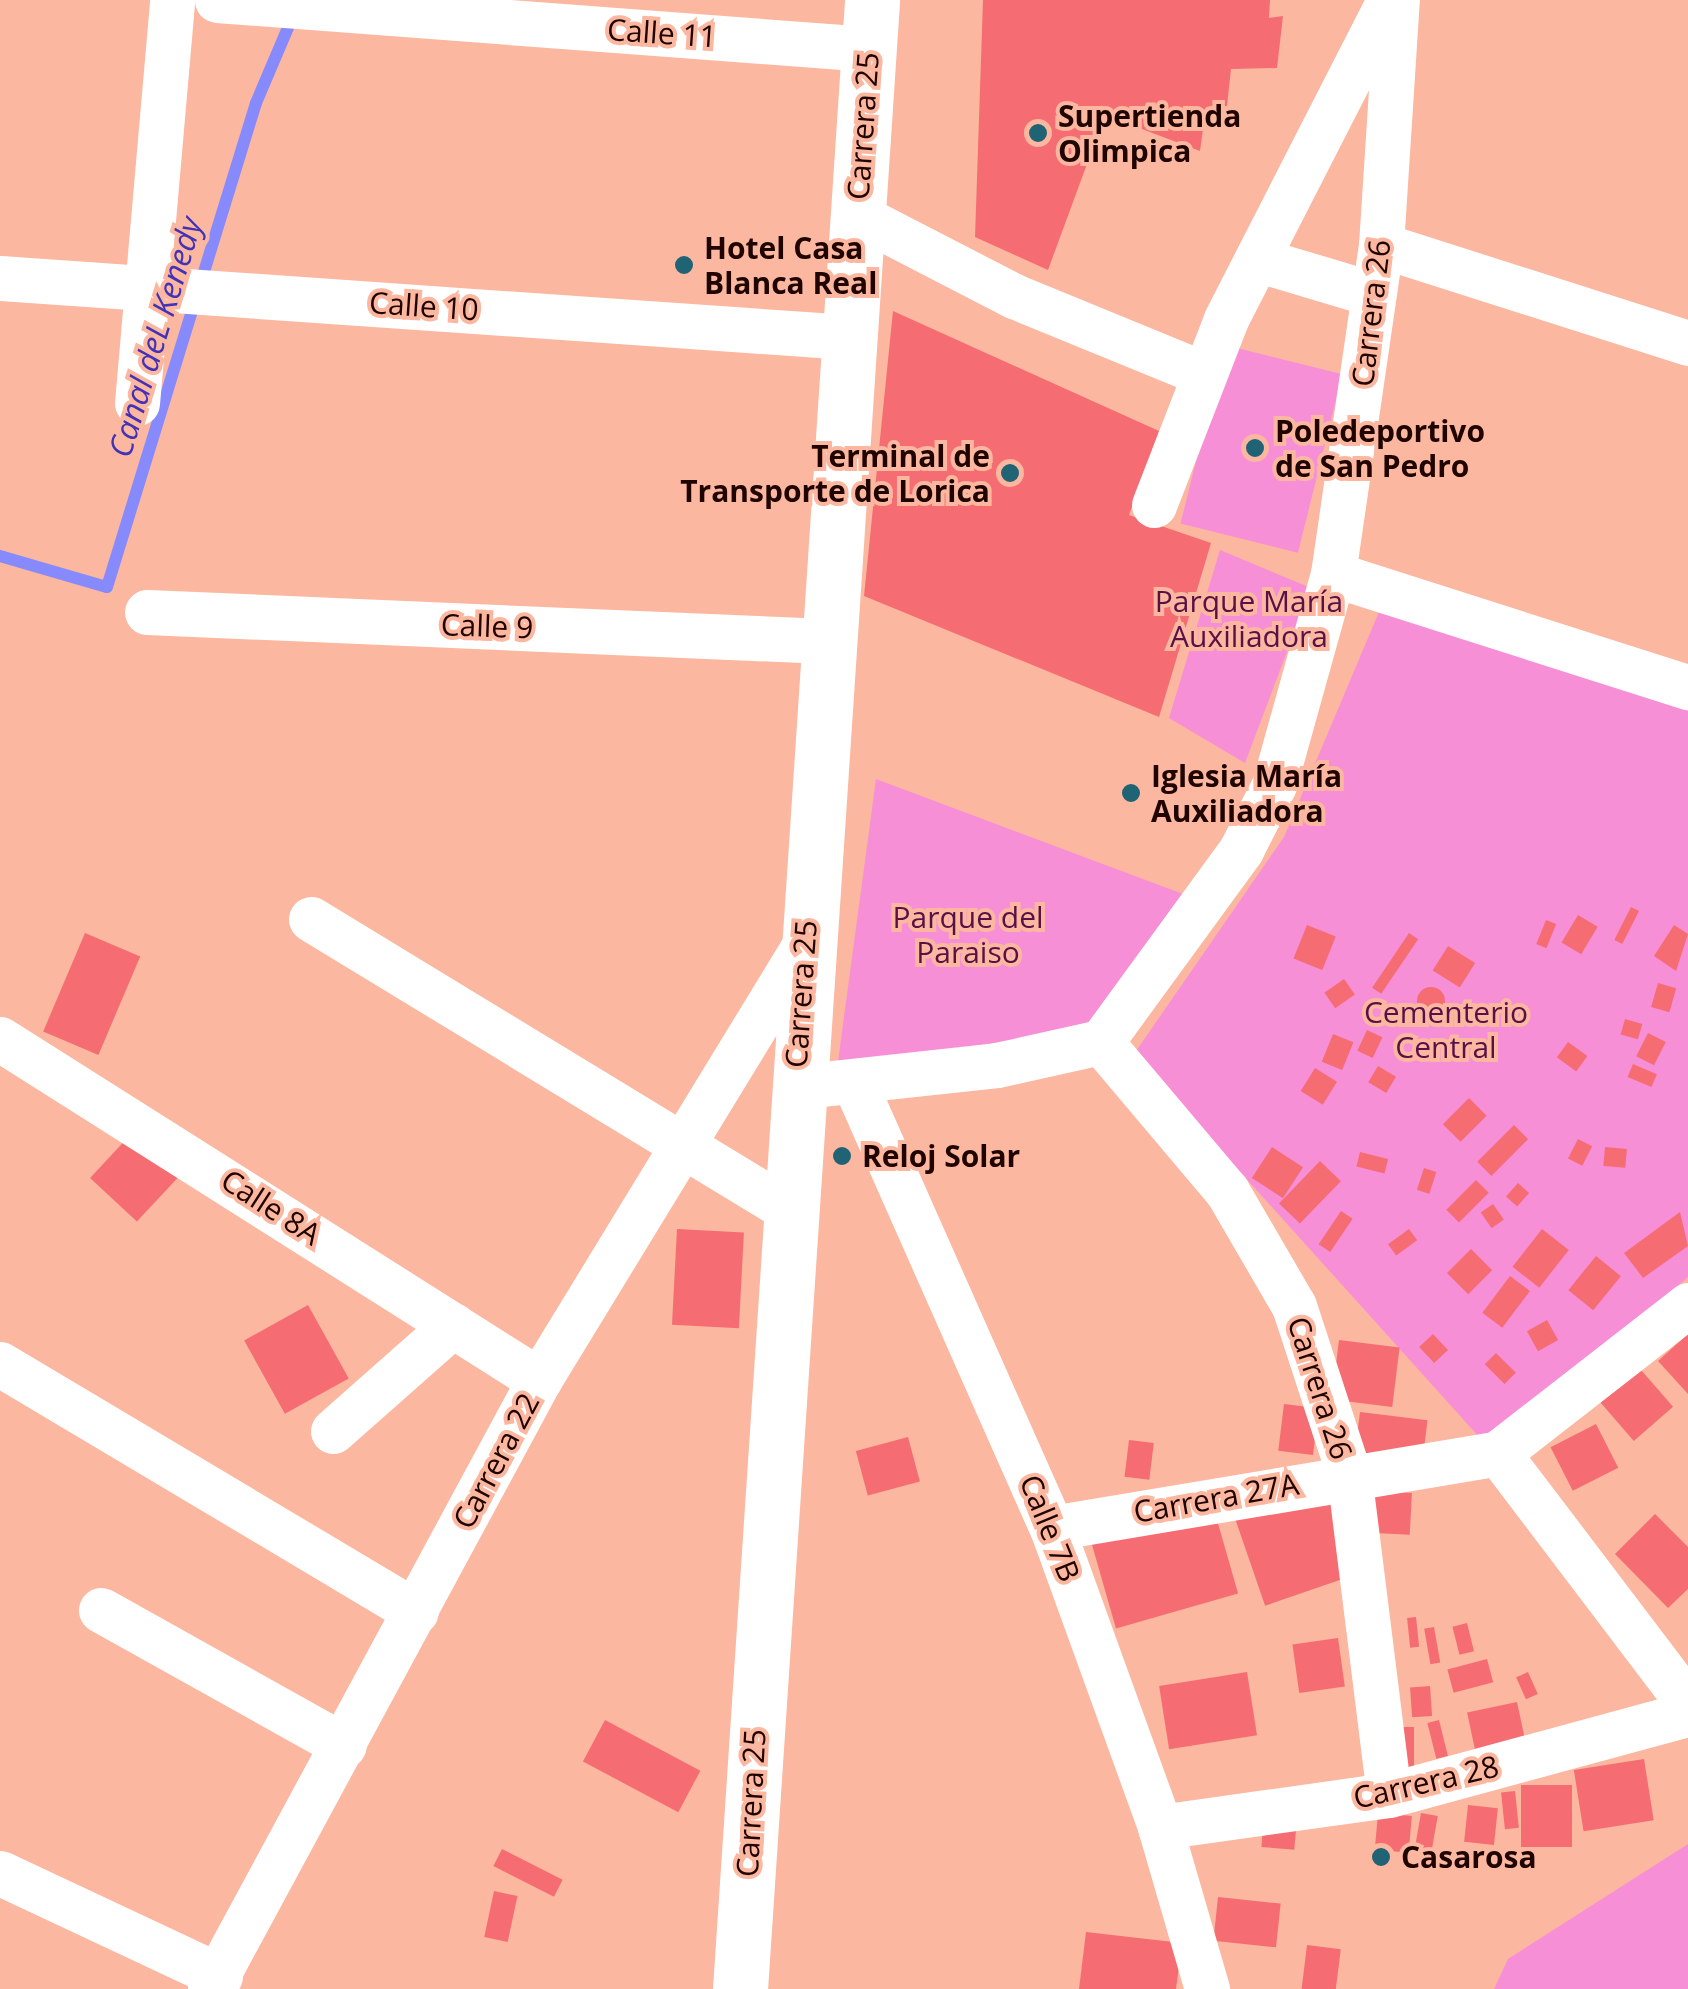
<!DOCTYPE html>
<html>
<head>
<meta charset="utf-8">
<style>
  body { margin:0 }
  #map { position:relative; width:1688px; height:1989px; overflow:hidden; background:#fbb79f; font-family:"Open Sans",sans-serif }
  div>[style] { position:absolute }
  .green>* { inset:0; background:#f78fd7; transform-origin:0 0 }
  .stream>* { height:12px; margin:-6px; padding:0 6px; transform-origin:6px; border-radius:6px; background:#868afd }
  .building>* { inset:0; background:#f56d73; transform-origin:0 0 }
  .round { border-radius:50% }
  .minor>* { height:45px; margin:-22.5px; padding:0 22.5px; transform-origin:22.5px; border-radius:22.5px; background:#fff }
  .major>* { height:55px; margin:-27.5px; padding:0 27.5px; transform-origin:27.5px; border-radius:27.5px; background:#fff }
  .dots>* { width:28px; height:28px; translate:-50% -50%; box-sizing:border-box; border:5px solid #fbb79f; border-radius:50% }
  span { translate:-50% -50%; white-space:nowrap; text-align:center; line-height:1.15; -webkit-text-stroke:8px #fbb79f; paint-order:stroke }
  .street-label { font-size:30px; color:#1f0400 }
  .poi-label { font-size:30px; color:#1f0400; font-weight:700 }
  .left { translate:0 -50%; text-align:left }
  .right { translate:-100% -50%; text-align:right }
  .park-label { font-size:30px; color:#571146 }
  .water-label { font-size:32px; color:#4232b6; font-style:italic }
</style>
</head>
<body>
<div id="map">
  <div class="green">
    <i style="left:1225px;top:345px;width:121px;height:184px;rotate:14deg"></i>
    <i style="clip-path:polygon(1220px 550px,1311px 588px,1245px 763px,1169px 718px)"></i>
    <i style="clip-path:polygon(1387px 593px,1688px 699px,1688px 1277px,1489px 1448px,1134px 1054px,1284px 837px)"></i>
    <i style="clip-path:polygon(876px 779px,1191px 897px,1094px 1026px,837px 1069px)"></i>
    <i style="clip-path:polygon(1688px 1844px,1688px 1989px,1494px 1989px,1508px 1959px)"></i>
  </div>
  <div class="stream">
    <i style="left:0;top:556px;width:111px;rotate:16.2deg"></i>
    <i style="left:107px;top:587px;width:506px;rotate:-72.89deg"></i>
    <i style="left:256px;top:103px;width:95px;rotate:-67deg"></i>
  </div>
  <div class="building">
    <i style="clip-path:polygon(983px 0,1270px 0,1269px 18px,1283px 16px,1277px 68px,1231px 69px,1227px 106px,1206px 107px,1200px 151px,1105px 115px,1048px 270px,975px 237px)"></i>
    <i style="clip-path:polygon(893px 311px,1159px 431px,1129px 515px,1211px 543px,1159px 717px,864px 596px)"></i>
    <i style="left:1631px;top:907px;width:9px;height:37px;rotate:27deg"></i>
    <i style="left:1578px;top:915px;width:23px;height:32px;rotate:31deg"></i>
    <i style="left:1546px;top:920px;width:11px;height:26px;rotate:22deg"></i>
    <i style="left:1307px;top:925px;width:31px;height:36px;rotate:22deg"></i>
    <i style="clip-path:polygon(1674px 925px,1688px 934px,1676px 971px,1654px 956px)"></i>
    <i style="left:85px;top:933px;width:60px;height:107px;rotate:23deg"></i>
    <i style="left:1409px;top:933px;width:11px;height:66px;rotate:34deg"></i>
    <i style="left:1448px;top:946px;width:32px;height:29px;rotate:32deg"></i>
    <i style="left:1344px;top:979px;width:19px;height:24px;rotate:55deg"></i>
    <i style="left:1658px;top:983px;width:19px;height:25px;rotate:16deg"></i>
    <i class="round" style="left:1417px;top:987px;width:28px;height:28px"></i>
    <i style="left:1625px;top:1019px;width:18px;height:16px;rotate:16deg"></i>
    <i style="left:1367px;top:1030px;width:17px;height:23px;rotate:25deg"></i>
    <i style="left:1648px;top:1033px;width:20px;height:26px;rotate:27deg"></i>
    <i style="left:1333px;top:1034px;width:22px;height:30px;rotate:22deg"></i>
    <i style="left:1568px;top:1042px;width:24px;height:19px;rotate:36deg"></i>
    <i style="left:1633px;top:1064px;width:26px;height:14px;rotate:23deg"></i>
    <i style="left:1378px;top:1066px;width:21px;height:19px;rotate:31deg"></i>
    <i style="left:1315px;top:1068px;width:26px;height:27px;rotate:32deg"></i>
    <i style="left:1469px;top:1098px;width:25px;height:37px;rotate:45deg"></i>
    <i style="left:1514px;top:1125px;width:20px;height:52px;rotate:45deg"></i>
    <i style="left:131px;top:1134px;width:64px;height:60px;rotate:43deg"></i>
    <i style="left:1578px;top:1139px;width:16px;height:22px;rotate:27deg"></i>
    <i style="left:1272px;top:1147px;width:37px;height:37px;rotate:33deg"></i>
    <i style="left:1605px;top:1147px;width:22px;height:19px;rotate:5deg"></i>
    <i style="left:1360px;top:1152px;width:29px;height:15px;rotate:14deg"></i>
    <i style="left:1320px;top:1161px;width:29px;height:59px;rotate:44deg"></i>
    <i style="left:1424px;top:1168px;width:13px;height:23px;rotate:18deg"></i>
    <i style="left:1476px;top:1180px;width:18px;height:42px;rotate:45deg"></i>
    <i style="left:1518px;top:1183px;width:15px;height:18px;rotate:42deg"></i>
    <i style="left:1493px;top:1204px;width:19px;height:15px;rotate:55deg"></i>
    <i style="left:1341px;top:1211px;width:14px;height:40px;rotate:34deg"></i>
    <i style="clip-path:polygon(1680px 1212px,1688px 1246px,1643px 1278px,1624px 1253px)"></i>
    <i style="left:677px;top:1229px;width:67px;height:96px;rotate:3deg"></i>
    <i style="left:1409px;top:1229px;width:14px;height:26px;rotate:54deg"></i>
    <i style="left:1542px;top:1229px;width:34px;height:48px;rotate:38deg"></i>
    <i style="left:1471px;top:1249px;width:30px;height:34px;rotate:45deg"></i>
    <i style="left:1596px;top:1256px;width:32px;height:44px;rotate:39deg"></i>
    <i style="left:1510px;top:1276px;width:25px;height:46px;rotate:37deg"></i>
    <i style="left:308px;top:1305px;width:84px;height:73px;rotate:61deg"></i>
    <i style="left:1547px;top:1320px;width:23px;height:23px;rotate:61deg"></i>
    <i style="left:1433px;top:1334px;width:22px;height:19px;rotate:47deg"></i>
    <i style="clip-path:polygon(1688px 1334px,1688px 1394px,1658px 1361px)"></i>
    <i style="left:1339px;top:1340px;width:61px;height:60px;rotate:7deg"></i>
    <i style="left:1496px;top:1353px;width:28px;height:16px;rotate:45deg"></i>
    <i style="left:1635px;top:1363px;width:58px;height:52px;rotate:49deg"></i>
    <i style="left:1284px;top:1404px;width:35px;height:47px;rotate:7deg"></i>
    <i style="left:1360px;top:1412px;width:68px;height:56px;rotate:7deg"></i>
    <i style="left:1596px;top:1424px;width:49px;height:51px;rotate:63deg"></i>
    <i style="left:908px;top:1437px;width:46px;height:54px;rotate:75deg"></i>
    <i style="left:1129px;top:1440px;width:25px;height:37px;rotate:7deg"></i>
    <i style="left:1324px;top:1485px;width:95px;height:95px;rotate:71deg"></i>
    <i style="left:1357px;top:1490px;width:55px;height:42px;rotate:3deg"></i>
    <i style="left:1213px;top:1506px;width:91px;height:127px;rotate:74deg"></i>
    <i style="clip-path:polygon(1655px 1514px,1688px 1547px,1688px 1589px,1668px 1608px,1615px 1554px)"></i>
    <i style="left:1416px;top:1617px;width:30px;height:9px;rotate:84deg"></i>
    <i style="left:1467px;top:1623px;width:29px;height:15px;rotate:76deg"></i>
    <i style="left:1434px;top:1627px;width:36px;height:10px;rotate:80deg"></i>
    <i style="left:1338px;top:1638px;width:49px;height:46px;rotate:82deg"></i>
    <i style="left:1487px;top:1659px;width:24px;height:41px;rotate:75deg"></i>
    <i style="left:1247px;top:1672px;width:64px;height:89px;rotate:81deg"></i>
    <i style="left:1528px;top:1672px;width:24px;height:13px;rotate:66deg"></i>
    <i style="left:1430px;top:1686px;width:30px;height:20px;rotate:86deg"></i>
    <i style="left:1517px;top:1702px;width:50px;height:51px;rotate:78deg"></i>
    <i style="left:605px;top:1720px;width:108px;height:47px;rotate:28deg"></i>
    <i style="left:1439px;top:1720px;width:37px;height:12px;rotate:76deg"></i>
    <i style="left:1399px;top:1727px;width:15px;height:44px"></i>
    <i style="left:1644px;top:1759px;width:62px;height:71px;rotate:81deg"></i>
    <i style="left:1521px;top:1785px;width:51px;height:62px"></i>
    <i style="left:1515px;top:1791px;width:37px;height:14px;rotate:84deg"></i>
    <i style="left:1468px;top:1805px;width:30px;height:37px;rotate:6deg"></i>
    <i style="left:1378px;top:1813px;width:34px;height:37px;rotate:5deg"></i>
    <i style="left:1421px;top:1813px;width:17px;height:35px;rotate:10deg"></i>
    <i style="left:1264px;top:1817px;width:33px;height:30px;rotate:5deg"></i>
    <i style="left:502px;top:1849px;width:68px;height:19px;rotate:27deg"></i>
    <i style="left:494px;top:1891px;width:24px;height:47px;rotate:12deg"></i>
    <i style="left:1218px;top:1897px;width:63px;height:44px;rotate:6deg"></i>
    <i style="clip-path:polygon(1086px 1932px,1182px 1943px,1176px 1989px,1079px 1989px)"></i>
    <i style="left:1307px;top:1945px;width:34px;height:44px;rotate:7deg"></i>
  </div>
  <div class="minor">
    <i style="left:217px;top:0;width:653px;rotate:4.3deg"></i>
    <i style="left:857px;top:215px;width:177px;rotate:27.3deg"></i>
    <i style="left:1014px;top:296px;width:203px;rotate:22.3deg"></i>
    <i style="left:1381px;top:245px;width:322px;rotate:17.7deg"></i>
    <i style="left:1259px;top:260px;width:119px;rotate:16.6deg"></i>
    <i style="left:0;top:278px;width:850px;rotate:3.98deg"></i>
    <i style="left:137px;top:403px;width:405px;rotate:-85deg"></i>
    <i style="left:1154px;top:505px;width:199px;rotate:-68.8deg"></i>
    <i style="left:1226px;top:319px;width:358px;rotate:-62.9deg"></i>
    <i style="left:1333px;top:574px;width:373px;rotate:17.7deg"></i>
    <i style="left:147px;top:612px;width:680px;rotate:2.45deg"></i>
    <i style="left:311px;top:919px;width:556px;rotate:31.32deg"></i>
    <i style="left:0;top:1039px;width:638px;rotate:32.32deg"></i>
    <i style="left:1101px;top:1042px;width:195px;rotate:49.8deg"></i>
    <i style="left:1227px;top:1191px;width:133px;rotate:59.8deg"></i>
    <i style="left:1294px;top:1306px;width:177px;rotate:71.9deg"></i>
    <i style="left:1349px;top:1474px;width:323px;rotate:82.9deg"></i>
    <i style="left:854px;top:1082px;width:488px;rotate:66.1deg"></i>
    <i style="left:1052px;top:1528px;width:318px;rotate:70.1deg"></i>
    <i style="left:1160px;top:1827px;width:169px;rotate:73.8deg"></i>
    <i style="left:795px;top:1087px;width:203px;rotate:-6.2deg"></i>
    <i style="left:997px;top:1065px;width:107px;rotate:-12.5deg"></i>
    <i style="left:1101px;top:1042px;width:238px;rotate:-53.9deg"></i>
    <i style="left:1241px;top:850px;width:73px;rotate:-63.1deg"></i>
    <i style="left:1274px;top:785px;width:219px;rotate:-74.4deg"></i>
    <i style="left:1333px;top:574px;width:332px;rotate:-81.7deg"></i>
    <i style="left:1381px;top:245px;width:246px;rotate:-86.3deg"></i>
    <i style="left:0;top:1364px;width:484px;rotate:30.8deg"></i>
    <i style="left:333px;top:1431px;width:160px;rotate:-41.5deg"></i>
    <i style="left:1498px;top:1453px;width:314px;rotate:52.8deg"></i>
    <i style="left:1052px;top:1528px;width:452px;rotate:-9.5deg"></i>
    <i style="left:1498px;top:1453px;width:241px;rotate:-37.9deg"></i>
    <i style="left:101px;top:1610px;width:278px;rotate:29.2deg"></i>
    <i style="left:1160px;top:1827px;width:231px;rotate:-8deg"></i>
    <i style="left:1389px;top:1795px;width:310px;rotate:-15.2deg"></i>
    <i style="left:0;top:1873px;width:243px;rotate:25.1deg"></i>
    <i style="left:210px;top:1989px;width:692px;rotate:-61.62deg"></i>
    <i style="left:539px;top:1380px;width:509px;rotate:-58.59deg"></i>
  </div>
  <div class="major">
    <i style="left:740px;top:1989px;width:1993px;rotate:-86.2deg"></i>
  </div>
  <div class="dots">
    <i style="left:1038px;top:133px;background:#1f6375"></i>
    <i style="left:684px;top:265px;background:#1f6375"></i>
    <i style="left:1255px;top:448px;background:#1f6375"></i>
    <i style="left:1010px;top:473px;background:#1f6375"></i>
    <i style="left:1131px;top:793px;background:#1f6375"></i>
    <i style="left:842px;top:1156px;background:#1f6375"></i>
    <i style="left:1381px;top:1857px;background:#1f6375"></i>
  </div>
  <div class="street-label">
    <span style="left:662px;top:33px;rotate:4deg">Calle 11</span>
    <span style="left:863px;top:126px;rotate:-86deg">Carrera 25</span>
    <span style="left:424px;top:306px;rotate:4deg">Calle 10</span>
    <span style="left:1371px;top:313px;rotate:-83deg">Carrera 26</span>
    <span style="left:487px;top:626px;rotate:2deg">Calle 9</span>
    <span style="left:801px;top:994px;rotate:-86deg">Carrera 25</span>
    <span style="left:271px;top:1207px;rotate:33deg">Calle 8A</span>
    <span style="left:1320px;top:1388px;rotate:72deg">Carrera 26</span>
    <span style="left:496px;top:1461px;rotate:-62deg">Carrera 22</span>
    <span style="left:1216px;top:1498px;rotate:-10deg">Carrera 27A</span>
    <span style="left:1050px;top:1528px;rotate:68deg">Calle 7B</span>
    <span style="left:1426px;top:1782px;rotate:-13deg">Carrera 28</span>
    <span style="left:751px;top:1803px;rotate:-87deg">Carrera 25</span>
  </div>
  <div class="poi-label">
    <span class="left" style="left:1058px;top:133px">Supertienda<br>Olimpica</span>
    <span class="left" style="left:704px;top:265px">Hotel Casa<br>Blanca Real</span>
    <span class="left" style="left:1275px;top:448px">Poledeportivo<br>de San Pedro</span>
    <span class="right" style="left:990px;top:473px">Terminal de<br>Transporte de Lorica</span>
    <span class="left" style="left:1151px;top:793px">Iglesia María<br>Auxiliadora</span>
    <span class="left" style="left:862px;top:1156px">Reloj Solar</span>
    <span class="left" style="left:1401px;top:1857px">Casarosa</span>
  </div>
  <div class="park-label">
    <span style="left:1249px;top:618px">Parque María<br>Auxiliadora</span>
    <span style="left:968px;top:934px">Parque del<br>Paraiso</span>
    <span style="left:1446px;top:1029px">Cementerio<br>Central</span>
  </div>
  <div class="water-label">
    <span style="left:155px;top:337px;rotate:-73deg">Canal deL Kenedy</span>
  </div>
</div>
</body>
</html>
